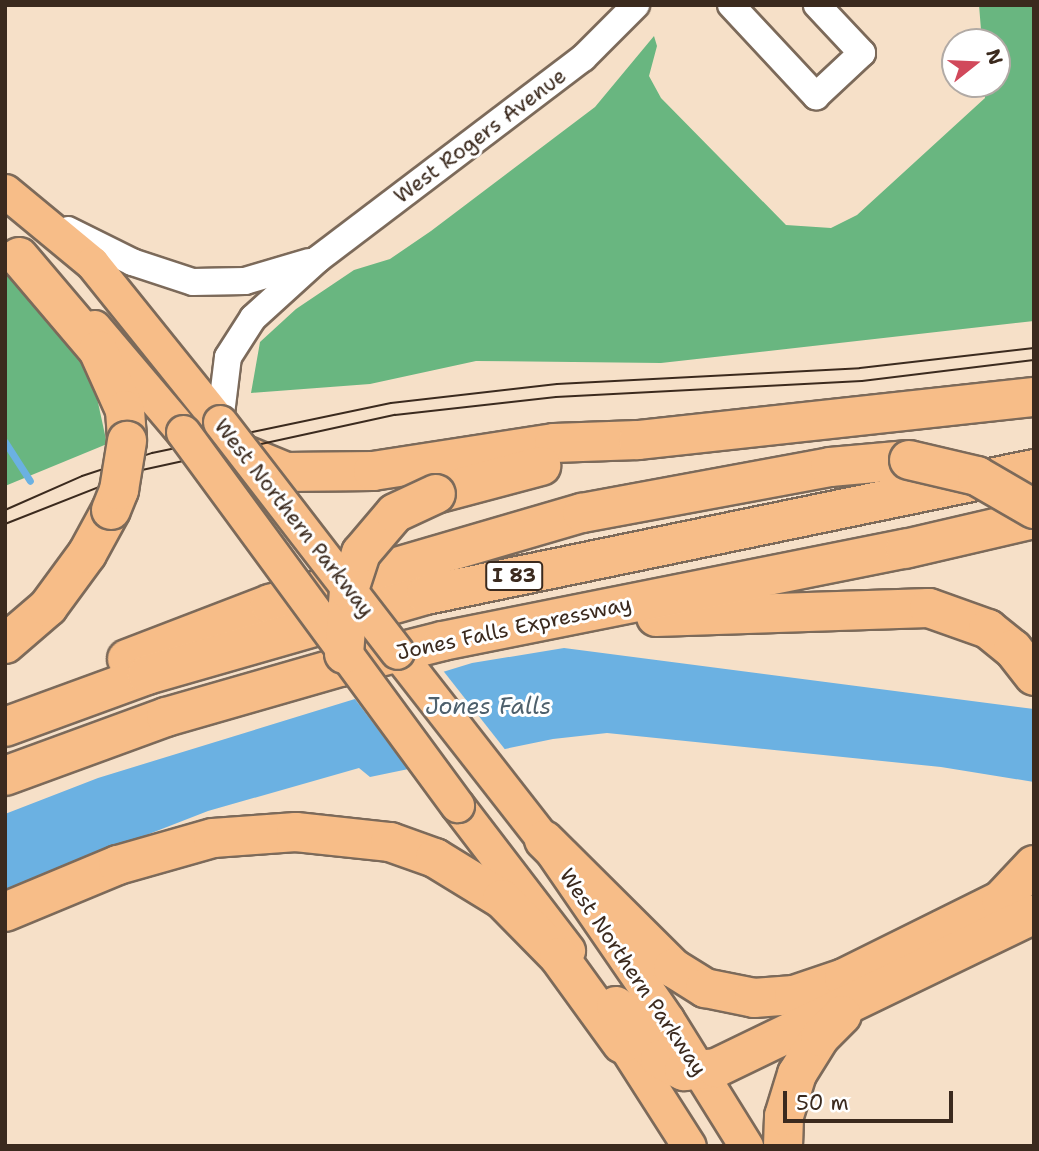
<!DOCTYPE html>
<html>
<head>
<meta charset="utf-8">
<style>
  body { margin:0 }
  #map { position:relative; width:1039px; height:1151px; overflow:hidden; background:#f6e0c8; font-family:"Shantell Sans",sans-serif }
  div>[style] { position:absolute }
  .forest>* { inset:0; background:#69b680 }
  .water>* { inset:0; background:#6bb1e2 }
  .pier>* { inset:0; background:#f6e0c8 }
  .stream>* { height:7px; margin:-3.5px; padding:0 3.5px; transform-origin:3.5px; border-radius:3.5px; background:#6bb1e2 }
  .roads { filter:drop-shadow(2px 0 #7c6a5a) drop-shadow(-2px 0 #7c6a5a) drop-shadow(0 2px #7c6a5a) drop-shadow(0 -2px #7c6a5a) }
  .minor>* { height:26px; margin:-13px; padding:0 13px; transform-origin:13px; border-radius:13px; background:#fff }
  .major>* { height:33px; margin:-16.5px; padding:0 16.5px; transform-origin:16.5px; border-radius:16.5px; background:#f7bd88 }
  .highway>* { height:38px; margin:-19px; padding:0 19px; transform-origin:19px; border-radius:19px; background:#f7bd88 }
  .tram>* { height:2px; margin:-1px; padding:0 1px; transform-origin:1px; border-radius:1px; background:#3b2a1e }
  .bridges { filter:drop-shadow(2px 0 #7c6a5a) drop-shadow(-2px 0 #7c6a5a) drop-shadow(0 2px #7c6a5a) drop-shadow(0 -2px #7c6a5a) }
  .major-bridge>* { height:33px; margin:-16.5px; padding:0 16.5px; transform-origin:16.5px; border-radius:16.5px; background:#f7bd88 }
  .highway-bridge>* { height:38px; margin:-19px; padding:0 19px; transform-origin:19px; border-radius:19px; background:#f7bd88 }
  span { translate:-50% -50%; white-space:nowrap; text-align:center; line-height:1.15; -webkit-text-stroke:6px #fff; paint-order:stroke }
  .shield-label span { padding:2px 5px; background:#fff; border:2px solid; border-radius:5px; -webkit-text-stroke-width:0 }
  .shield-label { font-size:19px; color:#3b2a1e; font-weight:700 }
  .street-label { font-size:21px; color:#3b2a1e }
  .water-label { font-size:23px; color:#4e606c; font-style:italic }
  .frame { position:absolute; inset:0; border:7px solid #3b2a1e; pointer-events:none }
  .north { position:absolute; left:941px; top:28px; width:70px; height:70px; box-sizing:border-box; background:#fff; border:2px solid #b1aaa5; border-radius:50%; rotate:72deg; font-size:19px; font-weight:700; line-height:28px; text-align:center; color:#3b2a1e }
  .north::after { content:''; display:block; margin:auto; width:24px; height:32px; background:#d1495b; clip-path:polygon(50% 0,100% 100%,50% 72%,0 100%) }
  .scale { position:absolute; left:783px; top:1091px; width:170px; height:32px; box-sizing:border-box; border:4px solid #3b2a1e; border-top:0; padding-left:9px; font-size:21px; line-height:24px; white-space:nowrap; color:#3b2a1e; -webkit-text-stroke:5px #fff; paint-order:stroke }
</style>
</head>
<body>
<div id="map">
  <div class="forest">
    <i style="clip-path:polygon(979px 5px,1034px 5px,1034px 321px,661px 363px,476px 361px,370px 384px,251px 393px,260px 342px,296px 309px,354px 270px,390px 259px,431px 231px,595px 107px,654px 36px,657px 46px,649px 76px,661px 98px,786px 225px,831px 228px,857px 215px,985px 98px,984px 84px,997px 84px,997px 42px,982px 42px)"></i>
    <i style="clip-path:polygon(5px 272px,68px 331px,89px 361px,107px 444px,5px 486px)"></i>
  </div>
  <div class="water">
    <i style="clip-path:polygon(564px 648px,1034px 709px,1034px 782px,941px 767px,607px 733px,553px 739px,370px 777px,359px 768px,208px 811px,5px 890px,5px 814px,98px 778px,472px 663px)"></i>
  </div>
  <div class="pier">
    <i style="clip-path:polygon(441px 668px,507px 752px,410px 772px,352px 695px)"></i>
  </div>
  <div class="stream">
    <i style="left:5px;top:442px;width:46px;rotate:57.3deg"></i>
  </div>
  <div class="roads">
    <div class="minor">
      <i style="left:731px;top:5px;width:125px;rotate:47deg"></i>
      <i style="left:816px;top:96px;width:63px;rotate:-43.1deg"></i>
      <i style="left:862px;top:53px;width:66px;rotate:-133.2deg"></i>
      <i style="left:68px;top:230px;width:72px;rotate:26.6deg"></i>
      <i style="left:132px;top:262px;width:64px;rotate:18.2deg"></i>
      <i style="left:193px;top:282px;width:52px;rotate:-1.1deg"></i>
      <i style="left:245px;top:281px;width:67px;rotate:-16.5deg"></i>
      <i style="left:220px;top:422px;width:65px;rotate:-83deg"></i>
      <i style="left:228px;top:357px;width:46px;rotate:-57.3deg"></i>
      <i style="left:253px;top:318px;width:88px;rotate:-42.2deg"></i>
      <i style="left:318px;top:259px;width:333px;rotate:-37.2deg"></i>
      <i style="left:583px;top:58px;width:75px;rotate:-45deg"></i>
    </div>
    <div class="major">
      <i style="left:5px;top:191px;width:113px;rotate:39.6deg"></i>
      <i style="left:92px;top:263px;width:204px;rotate:51.2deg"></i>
      <i style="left:94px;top:327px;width:138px;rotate:49.7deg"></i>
      <i style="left:397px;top:652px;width:239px;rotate:52deg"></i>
      <i style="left:544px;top:840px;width:217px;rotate:55.5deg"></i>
      <i style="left:667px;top:1019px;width:150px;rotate:58.1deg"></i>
      <i style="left:457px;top:805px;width:183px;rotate:52.6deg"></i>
      <i style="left:609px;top:1021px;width:148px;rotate:57.4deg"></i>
    </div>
    <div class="highway">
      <i style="left:19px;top:257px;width:122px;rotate:49.7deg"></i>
      <i style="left:98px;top:350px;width:66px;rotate:65.8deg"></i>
      <i style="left:125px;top:410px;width:31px;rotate:86deg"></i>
      <i style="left:245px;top:455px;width:44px;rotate:22.5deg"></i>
      <i style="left:286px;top:472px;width:87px;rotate:-0.7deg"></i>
      <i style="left:373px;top:471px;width:183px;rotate:-8.8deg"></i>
      <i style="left:554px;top:443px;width:84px;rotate:-2deg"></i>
      <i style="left:638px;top:440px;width:398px;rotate:-6.2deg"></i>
      <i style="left:436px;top:494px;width:109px;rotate:-14.9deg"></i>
      <i style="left:656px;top:617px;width:273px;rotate:-1.9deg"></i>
      <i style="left:929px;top:608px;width:63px;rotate:19.6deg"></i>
      <i style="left:988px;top:629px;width:32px;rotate:39deg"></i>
      <i style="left:1013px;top:649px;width:34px;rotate:52deg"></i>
      <i style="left:5px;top:644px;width:57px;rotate:-40.7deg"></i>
      <i style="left:48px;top:607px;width:66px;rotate:-53.7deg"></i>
      <i style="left:87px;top:554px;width:50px;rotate:-61.4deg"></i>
      <i style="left:127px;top:659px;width:153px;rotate:-21deg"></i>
      <i style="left:270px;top:604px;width:325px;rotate:-16.3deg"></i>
      <i style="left:582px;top:513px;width:252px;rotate:-10.5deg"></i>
      <i style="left:830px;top:467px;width:79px;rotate:-5.1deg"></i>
      <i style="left:5px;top:727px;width:151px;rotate:-20.1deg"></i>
      <i style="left:147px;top:675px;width:290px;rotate:-16deg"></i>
      <i style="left:426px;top:595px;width:621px;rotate:-11.71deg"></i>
      <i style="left:5px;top:776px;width:171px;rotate:-20.1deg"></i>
      <i style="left:166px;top:717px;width:181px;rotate:-16deg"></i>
      <i style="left:340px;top:667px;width:106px;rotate:-14.2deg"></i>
      <i style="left:443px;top:641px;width:471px;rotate:-11.3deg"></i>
      <i style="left:905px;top:549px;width:132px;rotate:-13.1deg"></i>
      <i style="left:544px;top:840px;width:182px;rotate:44.8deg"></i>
      <i style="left:673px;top:968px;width:38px;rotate:32deg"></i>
      <i style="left:705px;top:988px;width:50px;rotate:11.5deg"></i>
      <i style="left:754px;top:998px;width:40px;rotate:-4.3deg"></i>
      <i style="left:794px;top:995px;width:53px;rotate:-18.8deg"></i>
      <i style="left:844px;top:978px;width:175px;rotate:-26.4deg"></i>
      <i style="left:1001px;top:900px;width:48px;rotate:-46.7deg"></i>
      <i style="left:5px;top:912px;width:122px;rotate:-22.6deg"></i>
      <i style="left:118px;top:865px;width:99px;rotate:-15.9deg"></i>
      <i style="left:213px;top:838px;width:83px;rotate:-4.1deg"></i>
      <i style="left:296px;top:832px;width:95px;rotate:6.1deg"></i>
      <i style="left:390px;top:842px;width:48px;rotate:19.6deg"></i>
      <i style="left:435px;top:858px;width:79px;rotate:31.5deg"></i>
      <i style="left:502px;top:899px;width:81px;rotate:45.5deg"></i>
      <i style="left:559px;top:957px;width:107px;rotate:54.1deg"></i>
      <i style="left:616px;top:1006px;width:69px;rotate:50.3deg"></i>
      <i style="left:660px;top:1059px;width:27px;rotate:27deg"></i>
      <i style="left:684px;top:1071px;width:32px;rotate:-5deg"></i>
      <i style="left:716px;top:1068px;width:353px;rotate:-25.8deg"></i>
      <i style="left:783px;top:1146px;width:30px;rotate:-88deg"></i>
      <i style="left:784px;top:1116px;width:44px;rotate:-72.8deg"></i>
      <i style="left:797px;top:1074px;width:44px;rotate:-58.1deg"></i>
      <i style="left:820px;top:1037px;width:31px;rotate:-45deg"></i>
    </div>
  </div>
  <div class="tram">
    <i style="left:5px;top:510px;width:84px;rotate:-23.8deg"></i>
    <i style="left:82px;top:476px;width:74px;rotate:-18.2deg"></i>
    <i style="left:152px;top:453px;width:244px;rotate:-11.8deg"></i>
    <i style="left:391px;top:403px;width:167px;rotate:-6.5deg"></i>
    <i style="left:557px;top:384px;width:303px;rotate:-3deg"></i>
    <i style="left:860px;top:368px;width:175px;rotate:-6.6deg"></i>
    <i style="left:5px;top:524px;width:147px;rotate:-21.5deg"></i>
    <i style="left:142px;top:470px;width:259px;rotate:-12.3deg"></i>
    <i style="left:395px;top:415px;width:162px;rotate:-6.4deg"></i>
    <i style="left:556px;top:397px;width:306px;rotate:-3deg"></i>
    <i style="left:862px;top:381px;width:173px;rotate:-7deg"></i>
  </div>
  <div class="bridges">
    <div class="major-bridge">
      <i style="left:220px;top:422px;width:290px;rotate:52.4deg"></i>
      <i style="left:183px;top:432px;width:463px;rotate:53.7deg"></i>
    </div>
    <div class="highway-bridge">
      <i style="left:909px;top:460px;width:70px;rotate:13.2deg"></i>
      <i style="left:977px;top:476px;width:66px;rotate:30.1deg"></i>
      <i style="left:111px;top:510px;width:22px;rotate:-68deg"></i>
      <i style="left:119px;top:490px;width:50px;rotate:-80.7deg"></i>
      <i style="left:344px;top:654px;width:64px;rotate:-85.5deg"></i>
      <i style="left:349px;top:590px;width:39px;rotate:-72deg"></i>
      <i style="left:361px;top:553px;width:52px;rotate:-49.6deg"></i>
      <i style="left:395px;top:513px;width:45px;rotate:-24.9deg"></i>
    </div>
  </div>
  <div class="shield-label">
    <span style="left:514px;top:576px">I 83</span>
  </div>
  <div class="street-label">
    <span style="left:480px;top:136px;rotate:-37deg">West Rogers Avenue</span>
    <span style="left:294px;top:518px;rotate:52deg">West Northern Parkway</span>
    <span style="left:514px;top:628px;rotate:-12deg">Jones Falls Expressway</span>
    <span style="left:633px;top:972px;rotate:56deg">West Northern Parkway</span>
  </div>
  <div class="water-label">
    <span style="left:488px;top:706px">Jones Falls</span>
  </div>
  <div class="frame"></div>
  <div class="north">N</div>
  <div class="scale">50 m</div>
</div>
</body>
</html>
